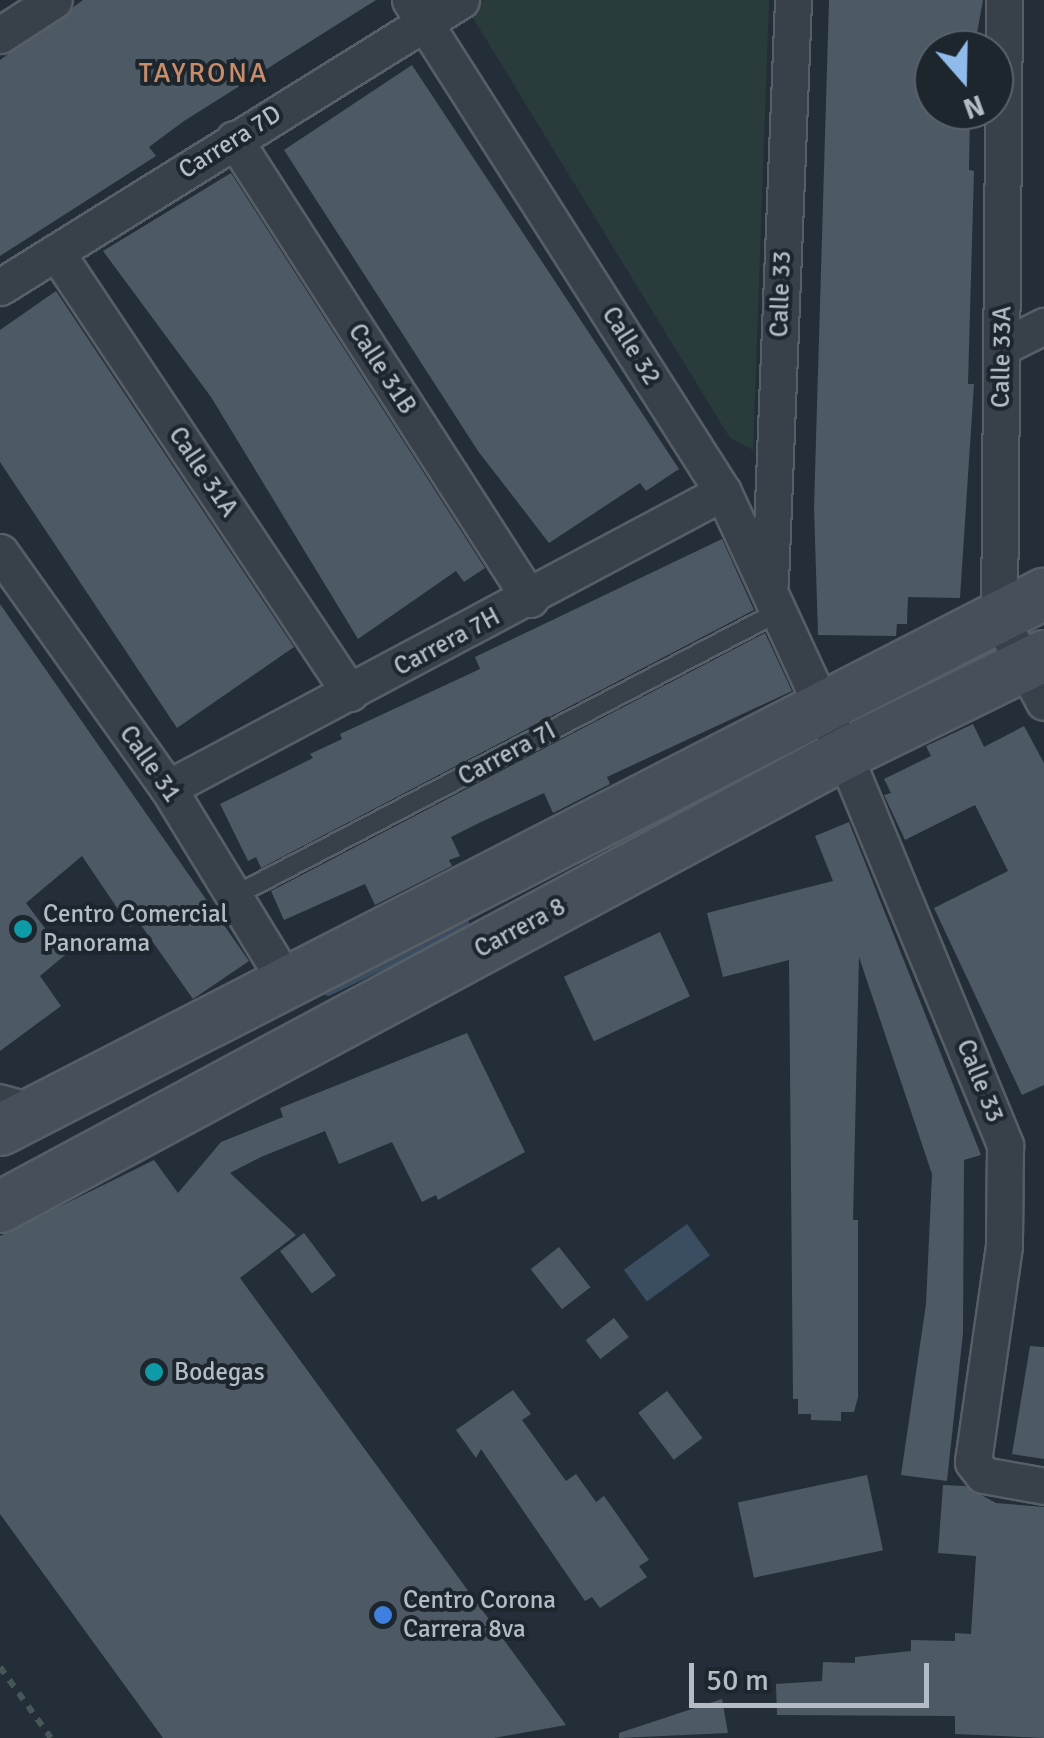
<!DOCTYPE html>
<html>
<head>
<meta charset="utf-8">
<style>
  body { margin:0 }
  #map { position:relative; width:1044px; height:1738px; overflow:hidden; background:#242e38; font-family:Signika,sans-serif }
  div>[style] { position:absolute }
  .green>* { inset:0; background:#293c3b }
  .water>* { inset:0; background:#3b4d60; transform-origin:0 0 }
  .stream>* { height:10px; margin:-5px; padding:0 5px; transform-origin:5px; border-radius:5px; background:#3b4d60 }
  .building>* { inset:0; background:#4d5964; transform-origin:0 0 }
  .path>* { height:6px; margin-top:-3px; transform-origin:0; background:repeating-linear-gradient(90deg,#465758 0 8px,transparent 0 16px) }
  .roads { filter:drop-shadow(2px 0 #565e66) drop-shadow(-2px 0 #565e66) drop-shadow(0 2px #565e66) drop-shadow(0 -2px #565e66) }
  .lane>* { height:18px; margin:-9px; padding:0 9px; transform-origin:9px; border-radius:9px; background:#384049 }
  .street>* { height:35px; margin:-17.5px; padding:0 17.5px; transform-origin:17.5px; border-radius:17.5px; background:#384049 }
  .secondary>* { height:50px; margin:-25px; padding:0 25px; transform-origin:25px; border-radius:25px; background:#46505b }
  .dots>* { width:28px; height:28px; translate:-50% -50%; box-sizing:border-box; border:5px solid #1d252d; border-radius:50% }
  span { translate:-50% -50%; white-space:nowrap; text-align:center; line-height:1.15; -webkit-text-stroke:8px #1d252d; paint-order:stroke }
  .street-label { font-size:25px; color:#b3bbc5 }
  .poi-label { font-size:25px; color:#b3bbc5 }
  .left { translate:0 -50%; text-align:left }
  .neighbourhood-label { font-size:28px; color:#c88c6a; letter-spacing:2.5px }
  .north { position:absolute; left:914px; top:30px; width:100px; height:100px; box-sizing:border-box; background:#1d252d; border:2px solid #59616a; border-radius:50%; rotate:160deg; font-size:28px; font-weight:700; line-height:40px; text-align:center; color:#b3bbc5 }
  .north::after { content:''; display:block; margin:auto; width:35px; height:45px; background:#90baec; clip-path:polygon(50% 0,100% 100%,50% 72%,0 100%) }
  .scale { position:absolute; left:689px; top:1663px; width:240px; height:45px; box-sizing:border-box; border:5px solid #b3bbc5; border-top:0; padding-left:12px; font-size:30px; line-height:35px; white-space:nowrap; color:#b3bbc5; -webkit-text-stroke:8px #1d252d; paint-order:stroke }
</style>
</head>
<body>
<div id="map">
  <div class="green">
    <i style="clip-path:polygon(485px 0,769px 0,753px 450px,730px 438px,468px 10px)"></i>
  </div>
  <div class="water">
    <i style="left:687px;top:1224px;width:39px;height:78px;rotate:54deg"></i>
  </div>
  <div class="stream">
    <i style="left:328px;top:991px;width:152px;rotate:-25.7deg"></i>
  </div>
  <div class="building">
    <i style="clip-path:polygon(83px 0,376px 0,184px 121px,149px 147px,156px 156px,0 256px,0 60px)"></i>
    <i style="clip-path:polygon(829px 0,983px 0,974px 50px,934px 50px,934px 110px,970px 110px,969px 170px,974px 171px,968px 384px,974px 384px,960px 598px,908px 597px,907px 624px,897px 624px,896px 636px,818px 635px,814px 507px)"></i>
    <i style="clip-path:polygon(412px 65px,679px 469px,646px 491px,640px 483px,549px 543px,478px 451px,284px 150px)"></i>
    <i style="clip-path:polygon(231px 173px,485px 568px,464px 582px,456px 571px,358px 639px,211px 397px,103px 251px)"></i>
    <i style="clip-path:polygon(56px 291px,294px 647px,177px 728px,0 462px,0 330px)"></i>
    <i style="clip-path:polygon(722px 539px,754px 610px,261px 868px,256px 857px,248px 861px,220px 804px,313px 758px,310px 754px,342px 739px,340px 734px,480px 669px,475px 657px)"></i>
    <i style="clip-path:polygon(0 604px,249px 961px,193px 999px,138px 921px,130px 927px,82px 856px,26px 903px,65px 955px,40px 976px,61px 1006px,0 1051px)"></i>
    <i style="clip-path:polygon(765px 633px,792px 691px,607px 777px,610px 784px,553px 813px,544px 793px,481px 822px,451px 837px,460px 856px,449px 860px,452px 866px,375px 905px,365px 884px,284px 920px,271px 891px)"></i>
    <i style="clip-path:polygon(973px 724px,984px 747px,1024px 726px,1044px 763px,1044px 1085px,1022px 1095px,934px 908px,1008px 871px,975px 805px,905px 840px,884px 795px,891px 793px,884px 779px,931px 756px,926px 746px)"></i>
    <i style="clip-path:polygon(849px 822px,981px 1155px,964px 1160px,963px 1333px,947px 1481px,901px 1475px,926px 1304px,932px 1174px,859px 957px,853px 1220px,858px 1220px,858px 1397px,854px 1412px,841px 1412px,841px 1421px,811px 1420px,811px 1414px,798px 1414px,798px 1399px,793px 1399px,789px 960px,723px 977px,707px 913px,833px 881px,815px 836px)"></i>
    <i style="left:660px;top:932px;width:71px;height:106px;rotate:65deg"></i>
    <i style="clip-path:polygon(467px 1033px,525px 1152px,438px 1200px,436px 1195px,422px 1202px,392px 1142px,339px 1164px,325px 1131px,261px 1157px,230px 1173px,296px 1235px,240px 1278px,566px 1725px,494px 1738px,163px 1738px,0 1514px,0 1236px,154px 1160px,178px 1193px,221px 1142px,283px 1117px,280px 1108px)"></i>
    <i style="left:304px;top:1233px;width:53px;height:30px;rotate:53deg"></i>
    <i style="left:559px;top:1247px;width:51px;height:36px;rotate:52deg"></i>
    <i style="left:614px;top:1318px;width:24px;height:36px;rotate:52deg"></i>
    <i style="clip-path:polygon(1030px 1346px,1044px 1347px,1044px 1459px,1012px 1454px)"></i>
    <i style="clip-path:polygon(513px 1390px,531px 1414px,522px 1420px,566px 1481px,576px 1474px,596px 1502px,604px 1496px,649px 1560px,639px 1566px,647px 1577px,600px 1608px,592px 1597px,585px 1601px,481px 1449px,476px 1458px,456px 1430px)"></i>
    <i style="left:667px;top:1391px;width:59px;height:36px;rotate:53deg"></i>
    <i style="left:867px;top:1475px;width:77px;height:132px;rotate:78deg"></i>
    <i style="clip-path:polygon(943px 1485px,965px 1486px,996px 1503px,1044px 1507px,1044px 1738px,955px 1734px,955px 1716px,777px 1715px,776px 1684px,822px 1681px,823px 1662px,855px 1663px,855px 1657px,911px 1651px,911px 1640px,955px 1641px,955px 1633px,971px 1634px,976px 1556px,938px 1553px)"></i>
    <i style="clip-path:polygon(722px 1699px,728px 1733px,619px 1738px,619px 1733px)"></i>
  </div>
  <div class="path">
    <i style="left:0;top:1667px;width:87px;rotate:54.3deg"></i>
  </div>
  <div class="roads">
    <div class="lane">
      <i style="left:234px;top:896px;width:616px;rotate:-27.56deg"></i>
      <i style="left:0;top:1094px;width:34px;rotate:15deg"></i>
    </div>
    <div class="street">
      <i style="left:410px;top:0;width:583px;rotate:57.54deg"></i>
      <i style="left:723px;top:492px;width:289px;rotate:65.2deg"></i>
      <i style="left:844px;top:754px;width:423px;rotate:67.6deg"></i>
      <i style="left:1005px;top:1145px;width:101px;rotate:90.6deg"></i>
      <i style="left:1004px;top:1246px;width:218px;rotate:98.2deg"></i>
      <i style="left:973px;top:1462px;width:16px;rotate:52deg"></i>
      <i style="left:983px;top:1475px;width:62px;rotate:10.2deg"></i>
      <i style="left:1004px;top:0;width:617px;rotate:90.46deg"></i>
      <i style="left:999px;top:617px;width:96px;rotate:62.1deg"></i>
      <i style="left:0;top:35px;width:64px;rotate:-32.9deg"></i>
      <i style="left:234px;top:139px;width:547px;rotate:57.24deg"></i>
      <i style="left:56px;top:252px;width:530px;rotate:56.31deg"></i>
      <i style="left:0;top:287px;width:543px;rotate:-31.9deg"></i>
      <i style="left:1002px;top:347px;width:47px;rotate:-26.6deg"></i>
      <i style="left:0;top:552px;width:290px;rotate:54.6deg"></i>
      <i style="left:168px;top:788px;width:228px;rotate:58.6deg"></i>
      <i style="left:770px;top:581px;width:581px;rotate:-87.73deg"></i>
      <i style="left:168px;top:788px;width:629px;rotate:-28.07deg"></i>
    </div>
    <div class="secondary">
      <i style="left:0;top:1130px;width:1174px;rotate:-27.18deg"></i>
      <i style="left:0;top:1207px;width:958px;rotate:-28.22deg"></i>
      <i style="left:844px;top:754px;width:223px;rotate:-26.1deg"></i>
    </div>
  </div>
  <div class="dots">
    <i style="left:23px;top:929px;background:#0f9aa8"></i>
    <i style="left:154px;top:1372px;background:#0f9aa8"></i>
    <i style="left:383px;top:1615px;background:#3f7fe0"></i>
  </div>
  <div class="street-label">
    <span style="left:230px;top:142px;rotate:-32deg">Carrera 7D</span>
    <span style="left:781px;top:294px;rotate:-88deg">Calle 33</span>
    <span style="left:631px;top:346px;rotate:58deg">Calle 32</span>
    <span style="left:1002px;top:357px;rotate:-89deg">Calle 33A</span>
    <span style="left:382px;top:369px;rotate:57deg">Calle 31B</span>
    <span style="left:203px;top:472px;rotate:56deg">Calle 31A</span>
    <span style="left:447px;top:642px;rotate:-28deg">Carrera 7H</span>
    <span style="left:507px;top:754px;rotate:-28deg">Carrera 7I</span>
    <span style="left:150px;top:764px;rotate:55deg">Calle 31</span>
    <span style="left:520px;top:928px;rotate:-28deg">Carrera 8</span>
    <span style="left:980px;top:1081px;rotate:68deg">Calle 33</span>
  </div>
  <div class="poi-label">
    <span class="left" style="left:43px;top:929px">Centro Comercial<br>Panorama</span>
    <span class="left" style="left:174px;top:1372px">Bodegas</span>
    <span class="left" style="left:403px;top:1615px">Centro Corona<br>Carrera 8va</span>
  </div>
  <div class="neighbourhood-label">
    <span style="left:204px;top:73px">TAYRONA</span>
  </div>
  <div class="north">N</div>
  <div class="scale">50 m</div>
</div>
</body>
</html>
